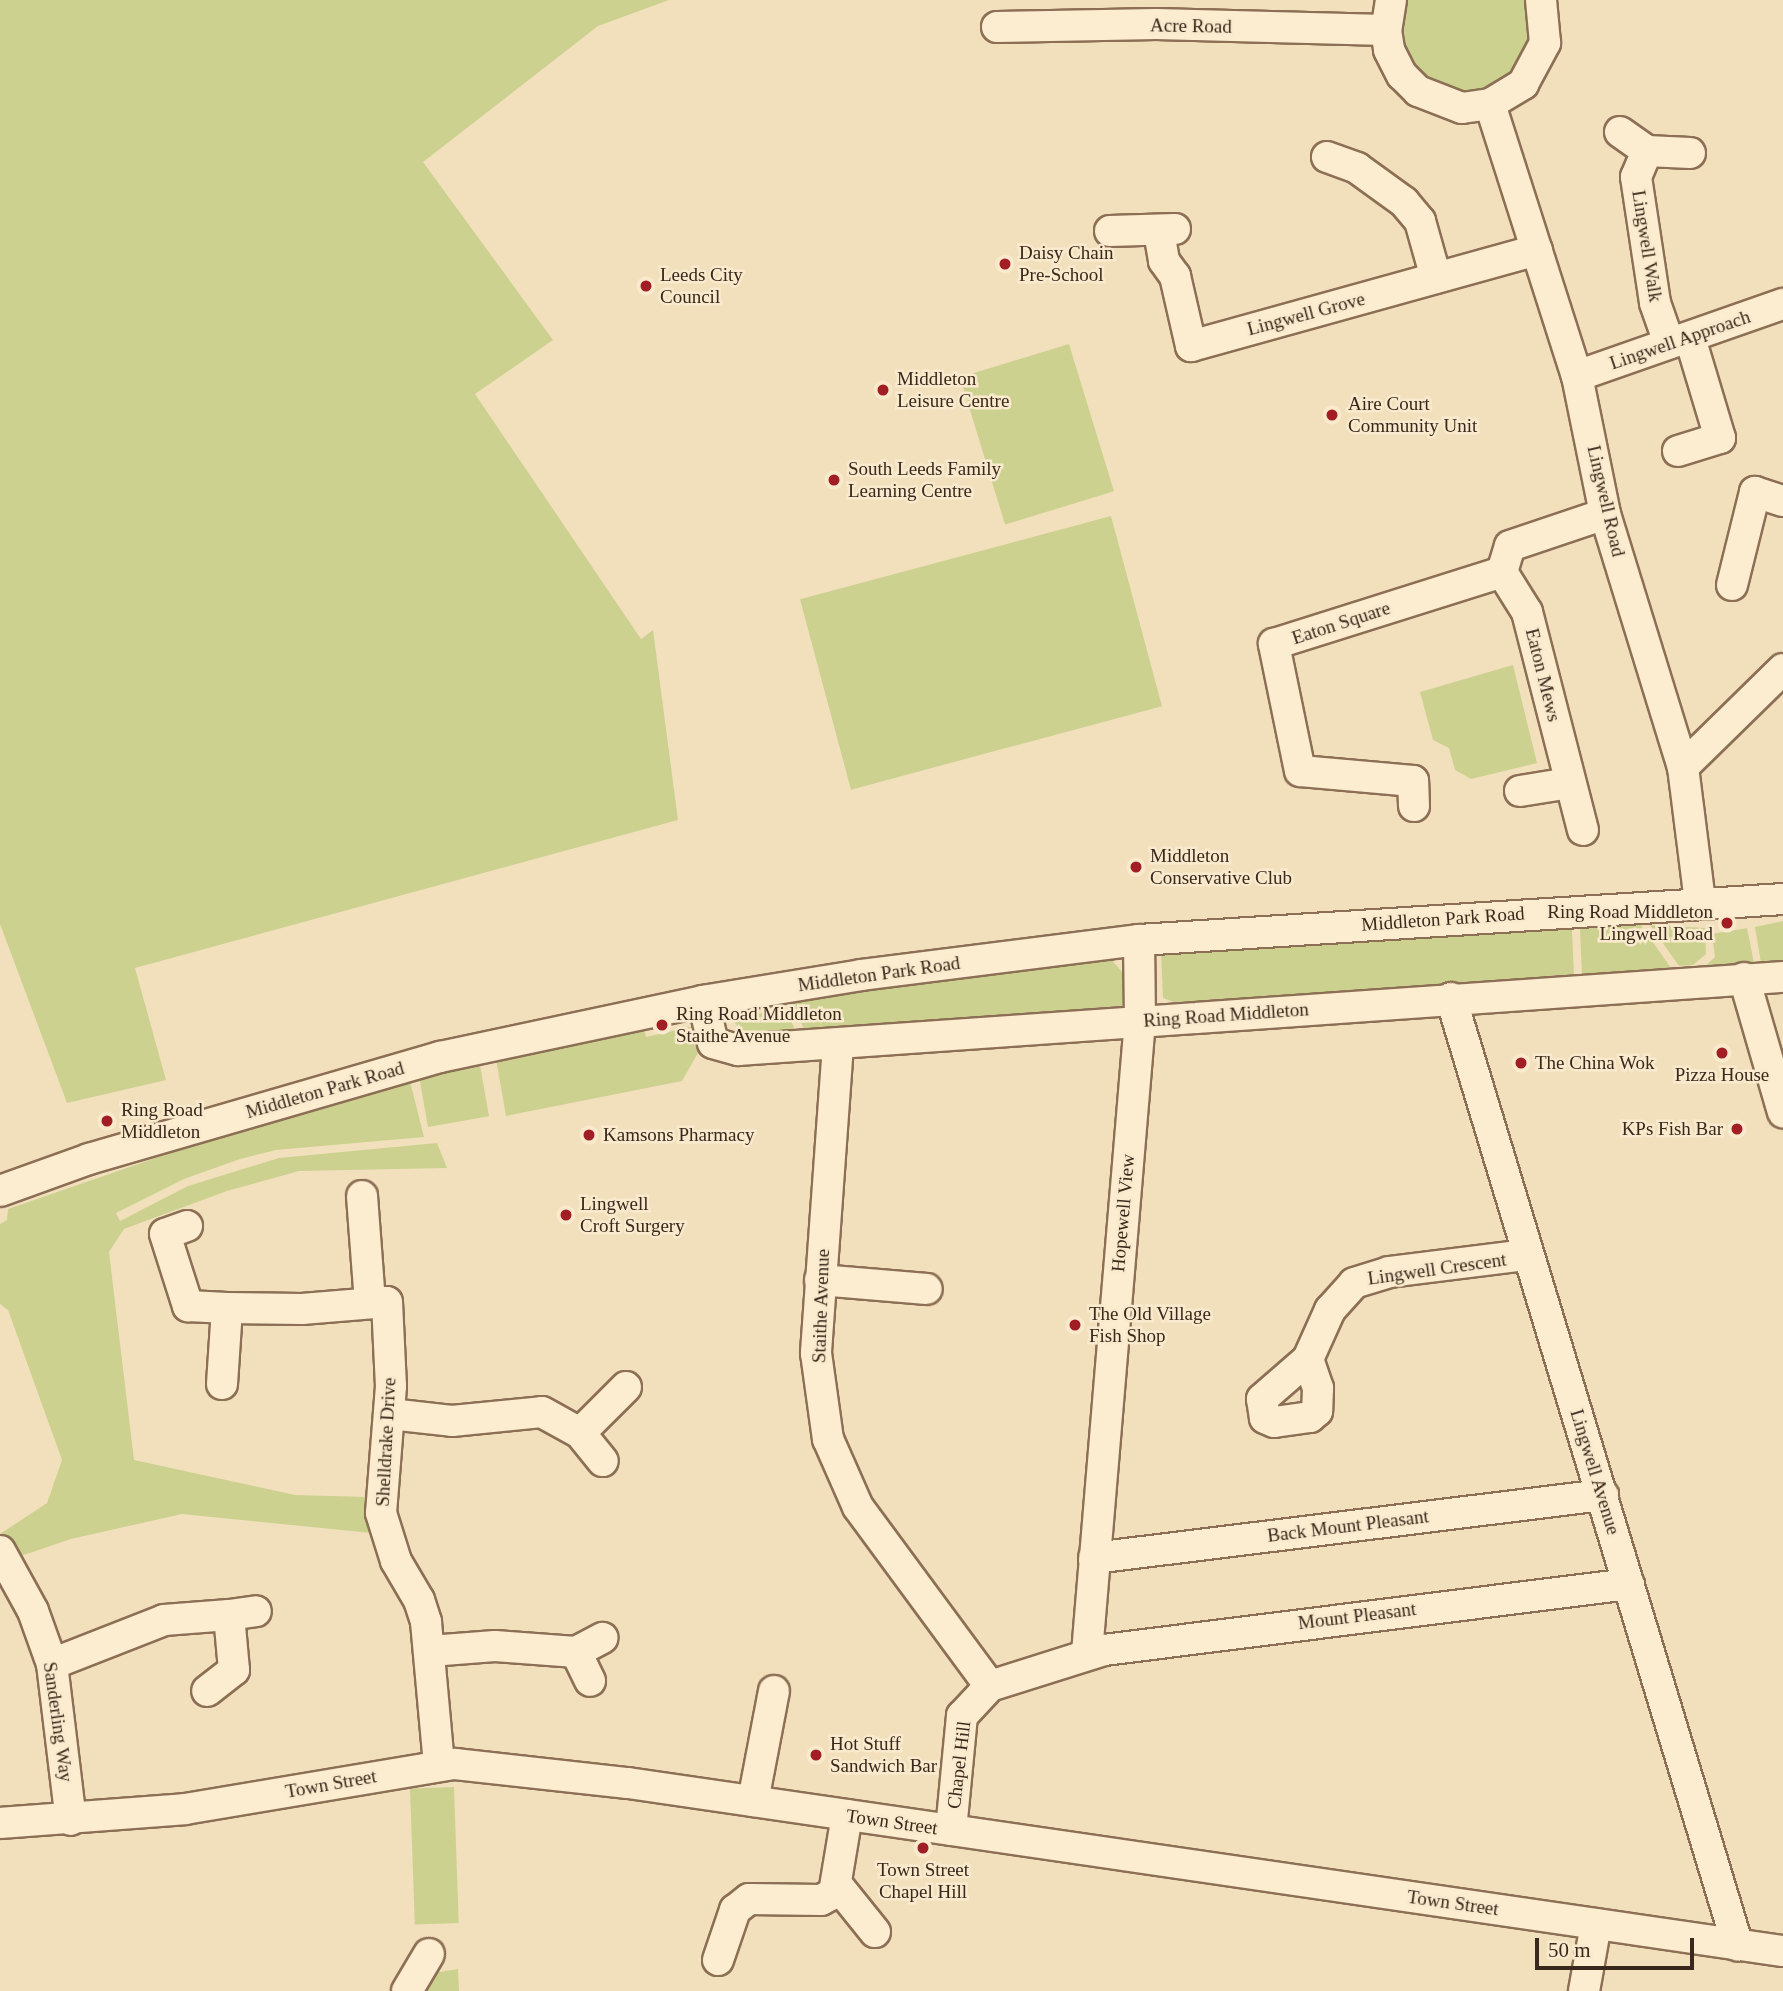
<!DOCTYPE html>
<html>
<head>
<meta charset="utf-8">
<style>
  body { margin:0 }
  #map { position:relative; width:1783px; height:1991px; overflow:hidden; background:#f2e0bd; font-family:"Times New Roman",serif }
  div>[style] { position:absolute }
  .green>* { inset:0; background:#ccd190; transform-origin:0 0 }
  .roads { filter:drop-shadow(2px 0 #8c6f54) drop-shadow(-2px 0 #8c6f54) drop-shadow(0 2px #8c6f54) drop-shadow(0 -2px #8c6f54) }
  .minor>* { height:30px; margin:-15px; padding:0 15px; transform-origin:15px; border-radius:15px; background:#fcedd1 }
  .dots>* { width:19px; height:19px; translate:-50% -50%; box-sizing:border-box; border:4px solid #f9eacd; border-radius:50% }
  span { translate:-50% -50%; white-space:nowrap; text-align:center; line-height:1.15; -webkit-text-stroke:5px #f9eacd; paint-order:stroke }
  .street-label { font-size:19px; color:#39281b }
  .poi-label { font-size:19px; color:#39281b }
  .left { translate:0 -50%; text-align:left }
  .right { translate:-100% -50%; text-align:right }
  .scale { position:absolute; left:1535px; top:1938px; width:159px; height:32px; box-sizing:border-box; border:4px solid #39281b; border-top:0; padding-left:9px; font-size:21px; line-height:24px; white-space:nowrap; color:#39281b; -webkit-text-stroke:5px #f9eacd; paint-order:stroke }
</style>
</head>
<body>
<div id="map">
  <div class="green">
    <i style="clip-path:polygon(0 0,669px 0,598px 26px,423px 162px,553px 340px,475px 394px,641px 639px,653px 630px,678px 820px,135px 968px,166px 1080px,67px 1103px,0 924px)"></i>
    <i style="clip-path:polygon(1407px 0,1532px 0,1536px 15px,1529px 59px,1495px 89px,1466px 93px,1436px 84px,1423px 75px,1406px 49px,1402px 17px)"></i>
    <i style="left:1069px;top:344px;width:154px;height:114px;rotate:73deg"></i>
    <i style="left:1111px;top:516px;width:197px;height:322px;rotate:75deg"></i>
    <i style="clip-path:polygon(1513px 665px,1537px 763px,1471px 779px,1455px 770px,1449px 748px,1433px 740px,1420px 692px)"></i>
    <i style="clip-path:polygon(1559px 921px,1560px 930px,1572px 930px,1574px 978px,1177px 1003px,1163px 998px,1161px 953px)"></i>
    <i style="clip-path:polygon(1783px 921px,1783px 962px,1761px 963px,1755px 927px)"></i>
    <i style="clip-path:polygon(1641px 925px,1673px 971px,1582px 977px,1580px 928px)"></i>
    <i style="clip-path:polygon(1650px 925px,1705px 928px,1706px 954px,1693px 965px,1679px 966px)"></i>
    <i style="clip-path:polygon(1747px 928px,1755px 968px,1701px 970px,1715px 957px,1712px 934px)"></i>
    <i style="clip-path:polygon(1110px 958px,1123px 973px,1122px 1008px,1117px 1014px,808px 1039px,791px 999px,938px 977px)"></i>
    <i style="clip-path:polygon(786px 1009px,799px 1039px,746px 1036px,735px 1023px,734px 1018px)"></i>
    <i style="clip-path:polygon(699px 1025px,702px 1046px,682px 1081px,506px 1116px,496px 1059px,644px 1029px,646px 1037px)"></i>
    <i style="left:480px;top:1065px;width:52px;height:62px;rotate:80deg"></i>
    <i style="clip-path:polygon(410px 1081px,424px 1137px,276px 1150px,240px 1159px,184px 1179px,116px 1213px,120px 1221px,188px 1186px,279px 1158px,437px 1143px,447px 1168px,299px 1171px,227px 1191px,124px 1229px,109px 1252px,134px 1460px,295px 1495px,368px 1497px,371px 1533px,182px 1514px,71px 1539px,6px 1561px,0 1551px,0 1534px,47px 1503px,62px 1460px,8px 1310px,0 1304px,0 1224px,7px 1220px,8px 1209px,228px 1133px)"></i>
    <i style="left:454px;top:1787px;width:136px;height:44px;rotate:88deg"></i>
    <i style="clip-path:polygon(458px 1969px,459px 1991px,422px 1991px,434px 1973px)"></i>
  </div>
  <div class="roads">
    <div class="minor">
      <i style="left:1391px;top:0;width:30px;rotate:99deg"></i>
      <i style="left:1386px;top:30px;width:20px;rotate:81deg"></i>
      <i style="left:1389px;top:50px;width:28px;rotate:63deg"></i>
      <i style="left:1402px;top:75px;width:23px;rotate:45deg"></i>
      <i style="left:1418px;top:91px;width:47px;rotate:21.1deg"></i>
      <i style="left:1462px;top:108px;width:28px;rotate:-8deg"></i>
      <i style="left:1490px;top:104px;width:39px;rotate:-31deg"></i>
      <i style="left:1523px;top:84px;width:47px;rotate:-61.8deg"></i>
      <i style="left:1545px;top:43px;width:43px;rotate:-95.3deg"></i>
      <i style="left:997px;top:27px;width:159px;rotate:-1.1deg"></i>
      <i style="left:1156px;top:24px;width:230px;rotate:1.5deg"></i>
      <i style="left:1490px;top:104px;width:286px;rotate:72.3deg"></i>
      <i style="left:1577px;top:376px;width:141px;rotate:78.5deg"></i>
      <i style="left:1605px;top:514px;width:265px;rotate:72.9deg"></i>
      <i style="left:1683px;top:767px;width:136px;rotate:82.8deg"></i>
      <i style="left:1620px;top:132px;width:33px;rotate:35deg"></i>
      <i style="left:1647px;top:151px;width:43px;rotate:2.7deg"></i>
      <i style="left:1647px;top:151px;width:28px;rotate:113deg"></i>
      <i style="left:1636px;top:177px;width:127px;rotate:81.4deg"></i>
      <i style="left:1655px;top:303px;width:42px;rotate:70.7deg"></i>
      <i style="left:1327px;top:157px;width:32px;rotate:20deg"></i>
      <i style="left:1357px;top:168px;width:58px;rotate:35.9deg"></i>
      <i style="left:1404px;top:202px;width:25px;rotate:50deg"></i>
      <i style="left:1420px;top:221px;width:59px;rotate:74.3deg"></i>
      <i style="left:1110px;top:231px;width:65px;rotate:-1.8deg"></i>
      <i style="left:1159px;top:232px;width:29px;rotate:80deg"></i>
      <i style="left:1164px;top:261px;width:19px;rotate:54deg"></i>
      <i style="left:1175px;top:276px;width:72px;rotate:77.1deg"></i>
      <i style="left:1191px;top:346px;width:359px;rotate:-15.5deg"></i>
      <i style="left:1577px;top:376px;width:218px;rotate:-19.3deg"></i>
      <i style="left:1678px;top:451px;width:44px;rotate:-17.2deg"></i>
      <i style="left:1720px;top:438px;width:104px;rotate:-106.7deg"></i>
      <i style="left:1502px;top:572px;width:47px;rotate:58deg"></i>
      <i style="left:1527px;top:612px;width:225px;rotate:75.6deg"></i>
      <i style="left:1732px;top:585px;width:96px;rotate:-76.1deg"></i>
      <i style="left:1755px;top:492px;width:29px;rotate:18deg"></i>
      <i style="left:1683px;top:767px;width:140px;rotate:-44.4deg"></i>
      <i style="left:1520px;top:791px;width:51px;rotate:-9.1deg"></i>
      <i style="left:1414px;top:806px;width:25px;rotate:-92deg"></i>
      <i style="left:1413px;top:781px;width:113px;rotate:-174.9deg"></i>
      <i style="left:1300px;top:771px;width:130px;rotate:-101.6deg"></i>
      <i style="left:1274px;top:644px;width:239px;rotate:-17.5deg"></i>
      <i style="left:1502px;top:572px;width:27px;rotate:-73deg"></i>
      <i style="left:1510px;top:546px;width:100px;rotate:-18.6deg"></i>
      <i style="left:1744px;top:978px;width:140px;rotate:73.8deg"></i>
      <i style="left:1451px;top:998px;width:990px;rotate:73.16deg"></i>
      <i style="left:703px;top:1001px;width:43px;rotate:76.6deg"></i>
      <i style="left:713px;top:1043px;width:26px;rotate:16deg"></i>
      <i style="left:738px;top:1050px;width:1048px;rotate:-4deg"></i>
      <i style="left:838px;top:1045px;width:309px;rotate:94.1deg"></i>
      <i style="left:816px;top:1353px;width:87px;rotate:82.1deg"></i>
      <i style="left:828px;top:1439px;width:74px;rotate:66.2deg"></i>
      <i style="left:858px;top:1507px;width:222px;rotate:53.6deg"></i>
      <i style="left:0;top:1191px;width:95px;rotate:-19.8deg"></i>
      <i style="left:89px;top:1159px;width:366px;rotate:-16.2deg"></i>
      <i style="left:440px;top:1057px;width:269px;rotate:-12deg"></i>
      <i style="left:703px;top:1001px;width:160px;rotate:-9.3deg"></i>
      <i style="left:861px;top:975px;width:280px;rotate:-7.2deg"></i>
      <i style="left:1139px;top:940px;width:645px;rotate:-3.64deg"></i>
      <i style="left:362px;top:1196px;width:107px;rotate:85.7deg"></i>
      <i style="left:187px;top:1226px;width:23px;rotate:160deg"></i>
      <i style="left:165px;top:1234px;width:76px;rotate:72.3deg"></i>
      <i style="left:188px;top:1306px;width:39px;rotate:3deg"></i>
      <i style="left:820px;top:1280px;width:107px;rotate:4.8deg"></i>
      <i style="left:1308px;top:1359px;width:31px;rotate:71deg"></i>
      <i style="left:1318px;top:1388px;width:23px;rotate:92deg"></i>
      <i style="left:1317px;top:1411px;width:9px;rotate:139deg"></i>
      <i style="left:1310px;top:1417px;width:36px;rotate:172deg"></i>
      <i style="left:1274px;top:1422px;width:10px;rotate:-156deg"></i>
      <i style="left:1265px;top:1418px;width:19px;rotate:-99deg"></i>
      <i style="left:1262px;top:1399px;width:61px;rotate:-41deg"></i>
      <i style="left:1308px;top:1359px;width:54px;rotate:-65.8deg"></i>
      <i style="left:1330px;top:1310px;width:36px;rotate:-48deg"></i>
      <i style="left:1354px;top:1283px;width:37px;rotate:-17deg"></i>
      <i style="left:1389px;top:1272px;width:138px;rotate:-7.1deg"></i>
      <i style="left:222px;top:1384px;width:76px;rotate:-86.2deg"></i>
      <i style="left:227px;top:1308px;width:75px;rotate:0.8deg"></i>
      <i style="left:302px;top:1309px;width:85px;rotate:-4.7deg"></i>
      <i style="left:387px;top:1302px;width:84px;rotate:87.3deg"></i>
      <i style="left:391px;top:1386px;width:127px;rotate:94.5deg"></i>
      <i style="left:381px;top:1513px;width:50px;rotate:72.6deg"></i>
      <i style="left:396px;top:1561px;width:45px;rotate:59.5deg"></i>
      <i style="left:419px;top:1600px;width:23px;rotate:72deg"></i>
      <i style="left:426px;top:1622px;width:144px;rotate:84.8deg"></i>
      <i style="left:390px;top:1414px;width:62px;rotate:6.4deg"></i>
      <i style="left:452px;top:1421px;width:90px;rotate:-5.7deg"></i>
      <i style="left:542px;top:1412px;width:43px;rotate:28.9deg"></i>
      <i style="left:580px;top:1433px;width:65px;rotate:-45deg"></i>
      <i style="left:580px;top:1433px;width:36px;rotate:51deg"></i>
      <i style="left:0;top:1551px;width:68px;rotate:61.2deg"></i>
      <i style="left:33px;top:1611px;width:56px;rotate:70.3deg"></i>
      <i style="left:52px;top:1664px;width:157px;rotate:83.1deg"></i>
      <i style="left:1094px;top:1558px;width:513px;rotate:-7.06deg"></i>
      <i style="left:229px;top:1615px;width:27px;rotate:-8deg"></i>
      <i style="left:430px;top:1651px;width:65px;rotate:-4.4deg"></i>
      <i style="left:495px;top:1646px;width:81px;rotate:4.2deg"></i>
      <i style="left:576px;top:1652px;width:30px;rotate:-28deg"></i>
      <i style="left:576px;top:1652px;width:32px;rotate:64deg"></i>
      <i style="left:1087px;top:1653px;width:634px;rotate:-85.21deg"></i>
      <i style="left:1140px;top:1021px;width:81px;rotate:-90.7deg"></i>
      <i style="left:52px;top:1664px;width:120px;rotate:-21.4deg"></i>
      <i style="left:164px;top:1620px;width:65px;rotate:-4.4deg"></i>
      <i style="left:229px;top:1615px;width:55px;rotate:84.8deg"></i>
      <i style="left:234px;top:1670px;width:34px;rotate:142deg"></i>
      <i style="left:753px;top:1801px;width:112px;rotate:-79.2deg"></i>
      <i style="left:0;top:1823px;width:186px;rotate:-4.3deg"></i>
      <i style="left:185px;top:1809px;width:274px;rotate:-9.5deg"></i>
      <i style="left:455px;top:1764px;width:174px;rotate:6.3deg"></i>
      <i style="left:628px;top:1783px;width:1167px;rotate:8.28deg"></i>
      <i style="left:951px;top:1830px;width:115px;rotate:-84.5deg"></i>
      <i style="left:962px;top:1716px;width:41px;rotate:-47deg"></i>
      <i style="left:990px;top:1686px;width:120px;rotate:-17.5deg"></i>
      <i style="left:1104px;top:1650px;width:529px;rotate:-7.17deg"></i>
      <i style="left:838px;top:1886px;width:59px;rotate:51.2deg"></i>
      <i style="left:718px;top:1960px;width:53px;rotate:-71.2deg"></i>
      <i style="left:735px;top:1910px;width:18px;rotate:-38deg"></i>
      <i style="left:749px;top:1899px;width:72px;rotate:0.8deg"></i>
      <i style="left:821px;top:1900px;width:15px;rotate:-28deg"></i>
      <i style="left:834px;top:1893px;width:79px;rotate:-80.5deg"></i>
      <i style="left:407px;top:1991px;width:43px;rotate:-59.3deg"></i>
      <i style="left:1584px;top:1991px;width:68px;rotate:-79.8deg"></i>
    </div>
  </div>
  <div class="dots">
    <i style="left:1005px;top:264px;background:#a11e25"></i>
    <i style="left:646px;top:286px;background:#a11e25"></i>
    <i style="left:883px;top:390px;background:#a11e25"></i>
    <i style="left:1332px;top:415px;background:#a11e25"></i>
    <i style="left:834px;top:480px;background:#a11e25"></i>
    <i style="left:1136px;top:867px;background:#a11e25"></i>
    <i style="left:1727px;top:923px;background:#a11e25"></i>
    <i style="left:662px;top:1025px;background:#a11e25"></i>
    <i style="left:1722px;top:1053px;background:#a11e25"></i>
    <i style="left:1521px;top:1063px;background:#a11e25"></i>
    <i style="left:107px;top:1121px;background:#a11e25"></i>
    <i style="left:1737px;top:1129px;background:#a11e25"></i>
    <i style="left:589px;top:1135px;background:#a11e25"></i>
    <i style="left:566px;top:1215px;background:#a11e25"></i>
    <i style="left:1075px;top:1325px;background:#a11e25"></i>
    <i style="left:816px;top:1755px;background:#a11e25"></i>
    <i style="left:923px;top:1848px;background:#a11e25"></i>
  </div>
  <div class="street-label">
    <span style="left:1191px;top:26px;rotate:1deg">Acre Road</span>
    <span style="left:1647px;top:246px;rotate:81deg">Lingwell Walk</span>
    <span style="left:1306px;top:314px;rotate:-15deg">Lingwell Grove</span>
    <span style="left:1680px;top:340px;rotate:-19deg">Lingwell Approach</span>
    <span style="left:1606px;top:501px;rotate:77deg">Lingwell Road</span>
    <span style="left:1341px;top:623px;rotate:-18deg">Eaton Square</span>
    <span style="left:1543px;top:675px;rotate:76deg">Eaton Mews</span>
    <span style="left:1443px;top:919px;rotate:-4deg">Middleton Park Road</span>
    <span style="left:879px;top:974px;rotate:-8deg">Middleton Park Road</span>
    <span style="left:1226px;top:1015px;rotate:-4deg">Ring Road Middleton</span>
    <span style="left:325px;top:1090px;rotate:-16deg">Middleton Park Road</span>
    <span style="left:1123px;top:1213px;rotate:-85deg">Hopewell View</span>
    <span style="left:1437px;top:1269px;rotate:-8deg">Lingwell Crescent</span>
    <span style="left:821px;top:1306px;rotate:-88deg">Staithe Avenue</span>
    <span style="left:386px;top:1442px;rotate:-87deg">Shelldrake Drive</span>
    <span style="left:1595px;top:1472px;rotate:73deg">Lingwell Avenue</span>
    <span style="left:1348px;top:1526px;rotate:-7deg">Back Mount Pleasant</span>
    <span style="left:1357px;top:1616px;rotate:-7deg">Mount Pleasant</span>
    <span style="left:58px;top:1722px;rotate:82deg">Sanderling Way</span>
    <span style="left:959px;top:1765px;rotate:-83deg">Chapel Hill</span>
    <span style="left:331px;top:1784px;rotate:-10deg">Town Street</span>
    <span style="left:892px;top:1822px;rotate:8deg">Town Street</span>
    <span style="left:1453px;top:1903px;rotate:8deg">Town Street</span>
  </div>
  <div class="poi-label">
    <span class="left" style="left:1019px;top:264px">Daisy Chain<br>Pre-School</span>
    <span class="left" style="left:660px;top:286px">Leeds City<br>Council</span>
    <span class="left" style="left:897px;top:390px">Middleton<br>Leisure Centre</span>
    <span class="left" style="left:1348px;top:415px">Aire Court<br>Community Unit</span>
    <span class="left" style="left:848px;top:480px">South Leeds Family<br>Learning Centre</span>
    <span class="left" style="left:1150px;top:867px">Middleton<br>Conservative Club</span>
    <span class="right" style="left:1713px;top:923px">Ring Road Middleton<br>Lingwell Road</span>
    <span class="left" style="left:676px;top:1025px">Ring Road Middleton<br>Staithe Avenue</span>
    <span class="left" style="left:1535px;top:1063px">The China Wok</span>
    <span style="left:1722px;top:1075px">Pizza House</span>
    <span class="left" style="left:121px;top:1121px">Ring Road<br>Middleton</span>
    <span class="right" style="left:1723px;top:1129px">KPs Fish Bar</span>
    <span class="left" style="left:603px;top:1135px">Kamsons Pharmacy</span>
    <span class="left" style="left:580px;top:1215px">Lingwell<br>Croft Surgery</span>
    <span class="left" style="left:1089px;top:1325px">The Old Village<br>Fish Shop</span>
    <span class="left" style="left:830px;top:1755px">Hot Stuff<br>Sandwich Bar</span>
    <span style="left:923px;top:1881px">Town Street<br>Chapel Hill</span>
  </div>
  <div class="scale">50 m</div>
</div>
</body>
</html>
